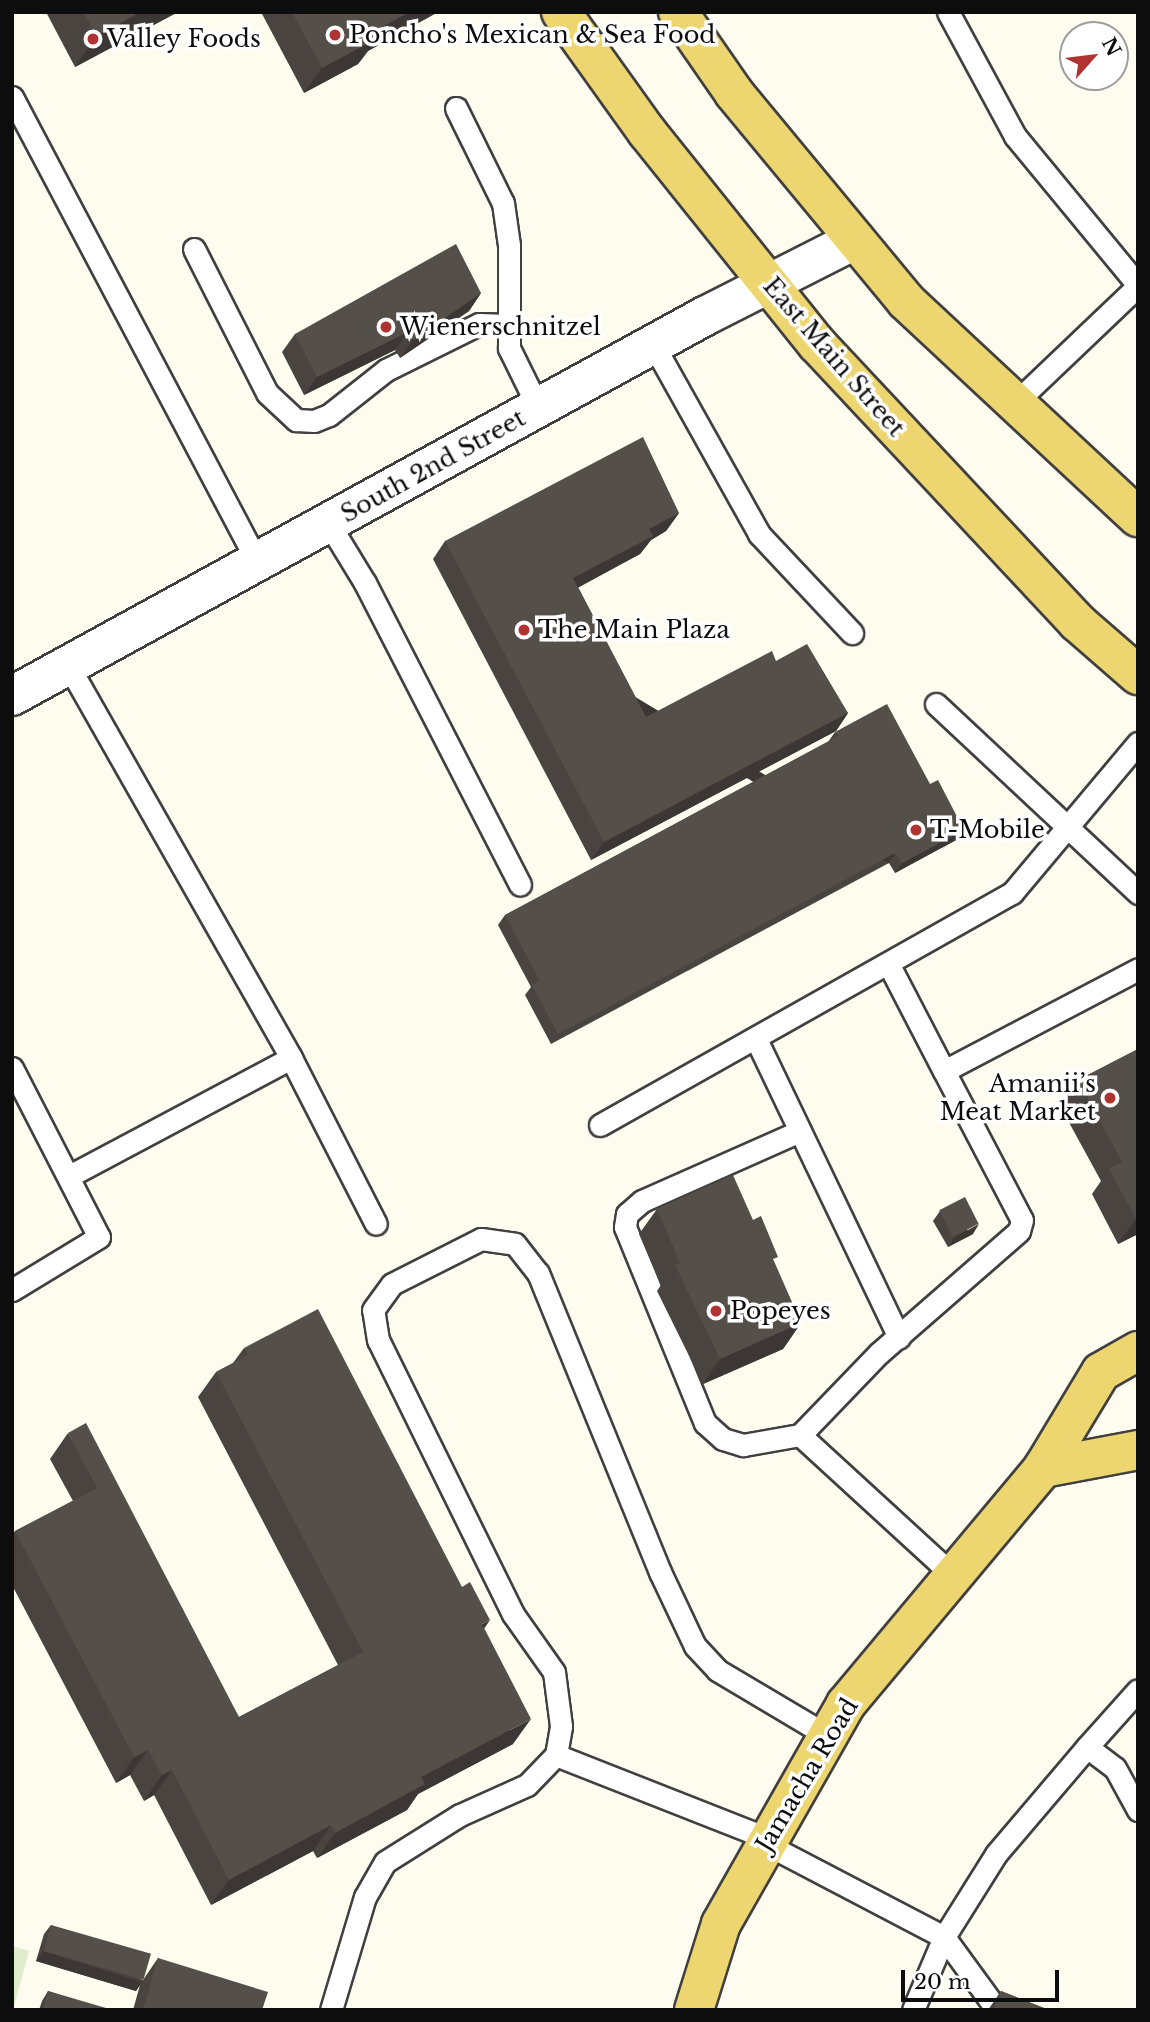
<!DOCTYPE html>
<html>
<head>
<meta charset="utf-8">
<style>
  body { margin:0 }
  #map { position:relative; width:1150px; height:2022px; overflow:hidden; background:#fefcee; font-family:"Libre Baskerville",serif }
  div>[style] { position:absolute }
  .pitch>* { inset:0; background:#dfedcc }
  .roads { filter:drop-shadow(2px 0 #404040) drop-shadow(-2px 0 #404040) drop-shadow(0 2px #404040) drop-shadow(0 -2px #404040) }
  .lane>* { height:21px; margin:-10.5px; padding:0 10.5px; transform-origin:10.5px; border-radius:10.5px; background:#fff }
  .street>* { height:38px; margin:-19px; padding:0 19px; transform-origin:19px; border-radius:19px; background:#fff }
  .primary>* { height:38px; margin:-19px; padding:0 19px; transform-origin:19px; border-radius:19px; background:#edd66f }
  .wall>* { inset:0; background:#494440 }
  .shaded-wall>* { inset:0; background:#3c3734; transform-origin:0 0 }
  .building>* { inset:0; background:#554f4a; transform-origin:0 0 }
  .dots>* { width:19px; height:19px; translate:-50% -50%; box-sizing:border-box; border:4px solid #fff; border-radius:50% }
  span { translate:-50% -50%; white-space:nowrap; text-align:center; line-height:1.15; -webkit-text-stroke:7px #fff; paint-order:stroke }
  .poi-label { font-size:24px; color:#0d0d0d }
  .left { translate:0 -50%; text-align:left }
  .right { translate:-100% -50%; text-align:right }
  .street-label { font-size:24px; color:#0d0d0d }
  .frame { position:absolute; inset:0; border:14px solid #0d0d0d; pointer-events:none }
  .north { position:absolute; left:1059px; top:21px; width:70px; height:70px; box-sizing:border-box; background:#fff; border:2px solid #9e9e9e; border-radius:50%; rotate:62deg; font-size:19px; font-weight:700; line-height:28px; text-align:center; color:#0d0d0d }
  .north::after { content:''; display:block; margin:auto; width:24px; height:32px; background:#b13331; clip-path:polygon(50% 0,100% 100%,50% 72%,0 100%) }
  .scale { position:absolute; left:901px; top:1970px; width:158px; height:32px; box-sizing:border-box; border:4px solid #0d0d0d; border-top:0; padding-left:9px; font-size:21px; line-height:24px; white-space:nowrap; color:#0d0d0d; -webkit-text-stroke:5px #fff; paint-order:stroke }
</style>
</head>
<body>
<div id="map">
  <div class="pitch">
    <i style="clip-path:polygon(12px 1946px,29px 1951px,13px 2010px,12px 2010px)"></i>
  </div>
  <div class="roads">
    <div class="lane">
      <i style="left:948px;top:12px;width:141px;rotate:61.6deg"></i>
      <i style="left:1015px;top:136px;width:193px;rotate:50.5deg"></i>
      <i style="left:12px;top:97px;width:527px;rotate:62.17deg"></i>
      <i style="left:456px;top:108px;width:106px;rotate:63.7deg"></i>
      <i style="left:503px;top:203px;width:42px;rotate:81.9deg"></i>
      <i style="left:509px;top:245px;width:103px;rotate:90deg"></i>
      <i style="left:509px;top:348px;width:66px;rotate:63.8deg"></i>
      <i style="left:194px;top:249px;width:161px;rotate:63.1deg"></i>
      <i style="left:267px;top:393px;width:40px;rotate:43deg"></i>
      <i style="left:296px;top:420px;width:18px;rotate:3deg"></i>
      <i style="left:314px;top:421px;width:16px;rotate:-22deg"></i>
      <i style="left:329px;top:415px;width:73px;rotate:-38.3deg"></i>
      <i style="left:386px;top:370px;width:104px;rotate:-26.3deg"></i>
      <i style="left:479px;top:324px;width:29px;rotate:2deg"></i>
      <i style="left:653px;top:344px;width:218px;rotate:60.8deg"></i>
      <i style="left:759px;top:534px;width:136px;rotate:46.8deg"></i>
      <i style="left:1015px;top:403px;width:170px;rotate:-43.6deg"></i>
      <i style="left:329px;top:524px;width:69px;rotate:58.6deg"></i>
      <i style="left:365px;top:583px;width:339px;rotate:62.8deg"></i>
      <i style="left:68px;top:665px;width:452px;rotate:60.4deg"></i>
      <i style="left:291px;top:1058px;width:186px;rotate:62.9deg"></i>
      <i style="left:936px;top:704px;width:277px;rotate:43.1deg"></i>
      <i style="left:889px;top:965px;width:119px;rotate:62.6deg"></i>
      <i style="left:944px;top:1071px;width:219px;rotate:-27.7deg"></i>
      <i style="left:756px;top:1039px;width:331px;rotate:64.4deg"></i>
      <i style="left:12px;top:1068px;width:190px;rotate:62.8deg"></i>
      <i style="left:99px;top:1237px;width:102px;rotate:148.7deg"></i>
      <i style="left:944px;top:1071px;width:168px;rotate:62.4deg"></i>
      <i style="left:1022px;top:1220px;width:11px;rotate:105deg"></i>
      <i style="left:1019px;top:1231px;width:186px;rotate:138.9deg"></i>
      <i style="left:879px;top:1353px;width:114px;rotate:133.9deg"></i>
      <i style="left:800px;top:1435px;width:209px;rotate:42.5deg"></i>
      <i style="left:600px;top:1125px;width:473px;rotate:-29.4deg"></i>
      <i style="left:1012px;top:893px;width:196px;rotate:-50deg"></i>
      <i style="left:800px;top:1131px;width:173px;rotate:156.1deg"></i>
      <i style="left:642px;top:1201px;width:20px;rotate:139deg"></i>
      <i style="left:627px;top:1214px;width:13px;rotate:99deg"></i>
      <i style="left:625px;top:1227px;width:212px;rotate:67.8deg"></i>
      <i style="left:705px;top:1423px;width:24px;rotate:42deg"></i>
      <i style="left:723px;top:1439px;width:21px;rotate:17deg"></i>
      <i style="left:743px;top:1445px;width:58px;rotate:-10deg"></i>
      <i style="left:69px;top:1176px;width:251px;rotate:-28deg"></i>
      <i style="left:1087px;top:1747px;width:76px;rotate:-48.2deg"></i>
      <i style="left:556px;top:1755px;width:229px;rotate:21.5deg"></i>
      <i style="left:766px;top:1844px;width:201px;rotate:27.6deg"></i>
      <i style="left:944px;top:1937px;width:79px;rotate:113deg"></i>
      <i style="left:331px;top:2010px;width:118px;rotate:-73.3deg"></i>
      <i style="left:365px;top:1897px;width:40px;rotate:-60.3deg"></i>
      <i style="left:385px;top:1862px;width:89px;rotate:-32.1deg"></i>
      <i style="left:460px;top:1815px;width:73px;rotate:-24.1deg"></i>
      <i style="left:527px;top:1785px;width:42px;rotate:-46deg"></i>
      <i style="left:556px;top:1755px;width:29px;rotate:-80deg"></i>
      <i style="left:561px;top:1726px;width:54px;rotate:-97.4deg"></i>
      <i style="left:554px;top:1672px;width:71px;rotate:-125.3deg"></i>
      <i style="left:513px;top:1614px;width:305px;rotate:-116.2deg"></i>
      <i style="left:378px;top:1340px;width:30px;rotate:-99deg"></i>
      <i style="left:373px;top:1310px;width:32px;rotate:-54deg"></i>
      <i style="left:392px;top:1284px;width:100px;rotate:-26.8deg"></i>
      <i style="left:481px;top:1239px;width:34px;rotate:8deg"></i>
      <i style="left:515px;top:1244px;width:37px;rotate:52deg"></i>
      <i style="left:538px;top:1273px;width:323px;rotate:67.8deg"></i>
      <i style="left:660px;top:1572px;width:82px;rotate:64.7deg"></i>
      <i style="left:695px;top:1646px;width:33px;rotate:47deg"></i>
      <i style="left:717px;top:1670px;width:129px;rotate:30.7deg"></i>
      <i style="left:1003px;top:2010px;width:9px;rotate:-159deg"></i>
      <i style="left:995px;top:2007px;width:87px;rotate:-126.1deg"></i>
      <i style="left:944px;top:1937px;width:98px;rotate:-57.9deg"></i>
      <i style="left:996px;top:1854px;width:140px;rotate:-49.6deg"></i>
      <i style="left:1087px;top:1747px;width:35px;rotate:37deg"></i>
      <i style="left:1115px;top:1768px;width:48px;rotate:61.3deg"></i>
    </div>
    <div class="street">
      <i style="left:12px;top:696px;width:790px;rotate:-28.74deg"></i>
      <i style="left:705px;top:316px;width:168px;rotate:-26.9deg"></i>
    </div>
    <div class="primary">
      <i style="left:561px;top:12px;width:148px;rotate:54.4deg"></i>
      <i style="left:647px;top:132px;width:272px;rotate:51.3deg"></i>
      <i style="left:817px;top:344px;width:381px;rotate:46.9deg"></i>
      <i style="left:1077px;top:622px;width:81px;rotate:41deg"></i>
      <i style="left:678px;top:12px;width:98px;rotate:55.3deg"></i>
      <i style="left:734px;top:93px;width:270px;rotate:50.4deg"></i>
      <i style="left:906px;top:301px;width:317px;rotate:43deg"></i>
      <i style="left:1043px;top:1468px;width:97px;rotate:-10.7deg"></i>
      <i style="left:694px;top:2010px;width:90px;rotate:-72.6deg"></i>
      <i style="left:721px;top:1924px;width:253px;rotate:-60.4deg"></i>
      <i style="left:846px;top:1704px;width:307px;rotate:-50.1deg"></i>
      <i style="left:1043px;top:1468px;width:112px;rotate:-58.9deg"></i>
      <i style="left:1101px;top:1372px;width:43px;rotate:-29.6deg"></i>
    </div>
  </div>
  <div class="wall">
    <i style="clip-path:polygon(46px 12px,178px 12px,75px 67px)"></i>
    <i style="clip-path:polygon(261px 12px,438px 12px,368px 51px,358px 64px,304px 93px)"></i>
    <i style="clip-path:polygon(481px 293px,469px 311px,400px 358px,395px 350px,304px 395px,282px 352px,295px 334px)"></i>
    <i style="clip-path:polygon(679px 513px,666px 531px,651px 540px,640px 554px,578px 587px,646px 717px,776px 661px,848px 713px,836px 731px,591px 860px,433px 559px,445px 541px)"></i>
    <i style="clip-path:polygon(835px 732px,930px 784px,964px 830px,958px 839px,895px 873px,889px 863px,551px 1044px,525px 995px,531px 987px,498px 925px,505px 915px,828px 742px)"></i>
    <i style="clip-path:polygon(1138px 1049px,1138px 1234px,1118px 1244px,1092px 1194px,1101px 1181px,1060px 1106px,1078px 1080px)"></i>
    <i style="clip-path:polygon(657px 1209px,774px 1262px,801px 1323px,783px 1349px,703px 1384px,657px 1291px,661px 1285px,639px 1234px)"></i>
    <i style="clip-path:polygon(940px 1211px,973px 1234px,948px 1247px,933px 1221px)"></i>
    <i style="clip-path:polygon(244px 1348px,484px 1629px,513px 1744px,418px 1794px,407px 1810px,317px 1858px,313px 1851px,211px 1905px,154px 1795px,144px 1801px,130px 1775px,116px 1783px,12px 1585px,12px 1535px,15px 1531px,73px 1501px,50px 1459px,68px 1433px,239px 1717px,338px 1665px,198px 1397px,216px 1372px,233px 1363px)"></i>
    <i style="clip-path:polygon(51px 1925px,143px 1980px,158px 1958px,262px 2010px,133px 2010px,140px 1985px,136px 1991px,36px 1961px,44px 1934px)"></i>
    <i style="clip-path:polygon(48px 1991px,106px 2010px,39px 2010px,42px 2001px)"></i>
    <i style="clip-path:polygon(1001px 1991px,1049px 2010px,988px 2010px)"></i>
  </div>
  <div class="shaded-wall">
    <i style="clip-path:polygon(141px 12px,178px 12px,75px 67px,96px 36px)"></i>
    <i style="clip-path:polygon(410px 12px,438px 12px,368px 51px,358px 64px,304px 93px,322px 68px,372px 32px)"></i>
    <i style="clip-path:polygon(481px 293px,469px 311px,400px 358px,413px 340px)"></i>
    <i style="clip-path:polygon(408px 332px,395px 350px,304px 395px,317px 377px)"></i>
    <i style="clip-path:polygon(679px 513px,666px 531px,651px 540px,640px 554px,561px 597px,573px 578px,649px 529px)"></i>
    <i style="clip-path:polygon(848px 713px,836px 731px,591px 860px,604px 842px)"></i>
    <i style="clip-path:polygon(964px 830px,958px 839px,895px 873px,902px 863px)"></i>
    <i style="left:895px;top:853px;width:12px;height:383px;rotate:121deg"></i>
    <i style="clip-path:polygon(1138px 1218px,1138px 1234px,1118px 1244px,1136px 1219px)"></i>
    <i style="clip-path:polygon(979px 1224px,973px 1234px,948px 1247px,955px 1237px)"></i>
    <i style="clip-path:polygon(801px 1323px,783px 1349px,703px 1384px,720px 1359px)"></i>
    <i style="clip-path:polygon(490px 1620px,473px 1645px,482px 1624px)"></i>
    <i style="clip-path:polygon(531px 1719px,513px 1744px,418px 1794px,407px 1810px,317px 1858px,335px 1833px,421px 1777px)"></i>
    <i style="clip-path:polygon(148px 1750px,130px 1775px,116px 1783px,134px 1757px)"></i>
    <i style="clip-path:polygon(172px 1770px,154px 1795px,144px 1801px,162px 1775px)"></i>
    <i style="clip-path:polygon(331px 1825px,313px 1851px,211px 1905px,229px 1880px)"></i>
    <i style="clip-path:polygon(43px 1951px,142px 1982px,136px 1991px,36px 1961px)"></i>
  </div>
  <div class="building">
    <i style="clip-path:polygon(84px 12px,141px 12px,96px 36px)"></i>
    <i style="clip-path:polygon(292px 12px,410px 12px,372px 32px,376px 39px,322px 68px)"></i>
    <i style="clip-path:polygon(456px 244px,481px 293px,413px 340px,408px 332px,317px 377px,295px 334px)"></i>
    <i style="clip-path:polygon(643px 437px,679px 513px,649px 529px,653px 536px,573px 578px,646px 717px,772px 651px,776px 661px,807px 644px,848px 713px,604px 842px,445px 541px)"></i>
    <i style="clip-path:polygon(887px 704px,930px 784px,938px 780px,964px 830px,902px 863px,895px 853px,558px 1034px,532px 985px,540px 981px,505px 915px,840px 735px,835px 732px)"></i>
    <i style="clip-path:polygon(1138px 1049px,1138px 1218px,1136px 1219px,1109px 1169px,1122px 1162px,1078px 1080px)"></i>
    <i style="clip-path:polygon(733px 1175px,753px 1220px,761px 1216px,778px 1257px,773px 1259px,801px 1323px,720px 1359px,675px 1265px,680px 1263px,657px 1209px)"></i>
    <i style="left:965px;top:1197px;width:30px;height:29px;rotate:63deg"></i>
    <i style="clip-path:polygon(318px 1309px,462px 1587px,470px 1582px,490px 1620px,482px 1624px,531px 1719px,421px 1777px,425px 1784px,335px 1833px,331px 1825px,229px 1880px,172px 1770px,162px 1775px,148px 1750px,134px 1757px,15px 1531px,97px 1488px,68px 1433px,86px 1423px,239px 1717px,363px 1652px,216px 1372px,248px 1355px,244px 1348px)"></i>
    <i style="left:51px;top:1925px;width:104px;height:27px;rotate:16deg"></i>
    <i style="clip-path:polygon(158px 1958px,268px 1992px,262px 2010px,143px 2010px)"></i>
    <i style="clip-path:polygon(48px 1991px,106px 2008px,106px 2010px,43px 2010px)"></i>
    <i style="clip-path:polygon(1001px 1991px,1049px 2010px,993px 2010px)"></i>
  </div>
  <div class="dots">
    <i style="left:335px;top:35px;background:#b13331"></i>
    <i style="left:93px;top:39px;background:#b13331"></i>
    <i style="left:386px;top:327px;background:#b13331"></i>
    <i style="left:524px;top:630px;background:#b13331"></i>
    <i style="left:916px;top:830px;background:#b13331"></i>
    <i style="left:1110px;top:1098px;background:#b13331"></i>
    <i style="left:716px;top:1311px;background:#b13331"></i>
  </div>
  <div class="poi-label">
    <span class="left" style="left:349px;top:35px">Poncho's Mexican &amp; Sea Food</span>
    <span class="left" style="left:107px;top:39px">Valley Foods</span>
    <span class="left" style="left:400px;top:327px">Wienerschnitzel</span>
    <span class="left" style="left:538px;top:630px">The Main Plaza</span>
    <span class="left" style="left:930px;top:830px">T-Mobile</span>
    <span class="right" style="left:1096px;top:1098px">Amanii’s<br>Meat Market</span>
    <span class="left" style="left:730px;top:1311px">Popeyes</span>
  </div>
  <div class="street-label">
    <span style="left:834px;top:357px;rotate:49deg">East Main Street</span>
    <span style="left:433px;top:466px;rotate:-29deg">South 2nd Street</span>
    <span style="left:807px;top:1775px;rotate:-59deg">Jamacha Road</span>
  </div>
  <div class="frame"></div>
  <div class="north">N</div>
  <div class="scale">20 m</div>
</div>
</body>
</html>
